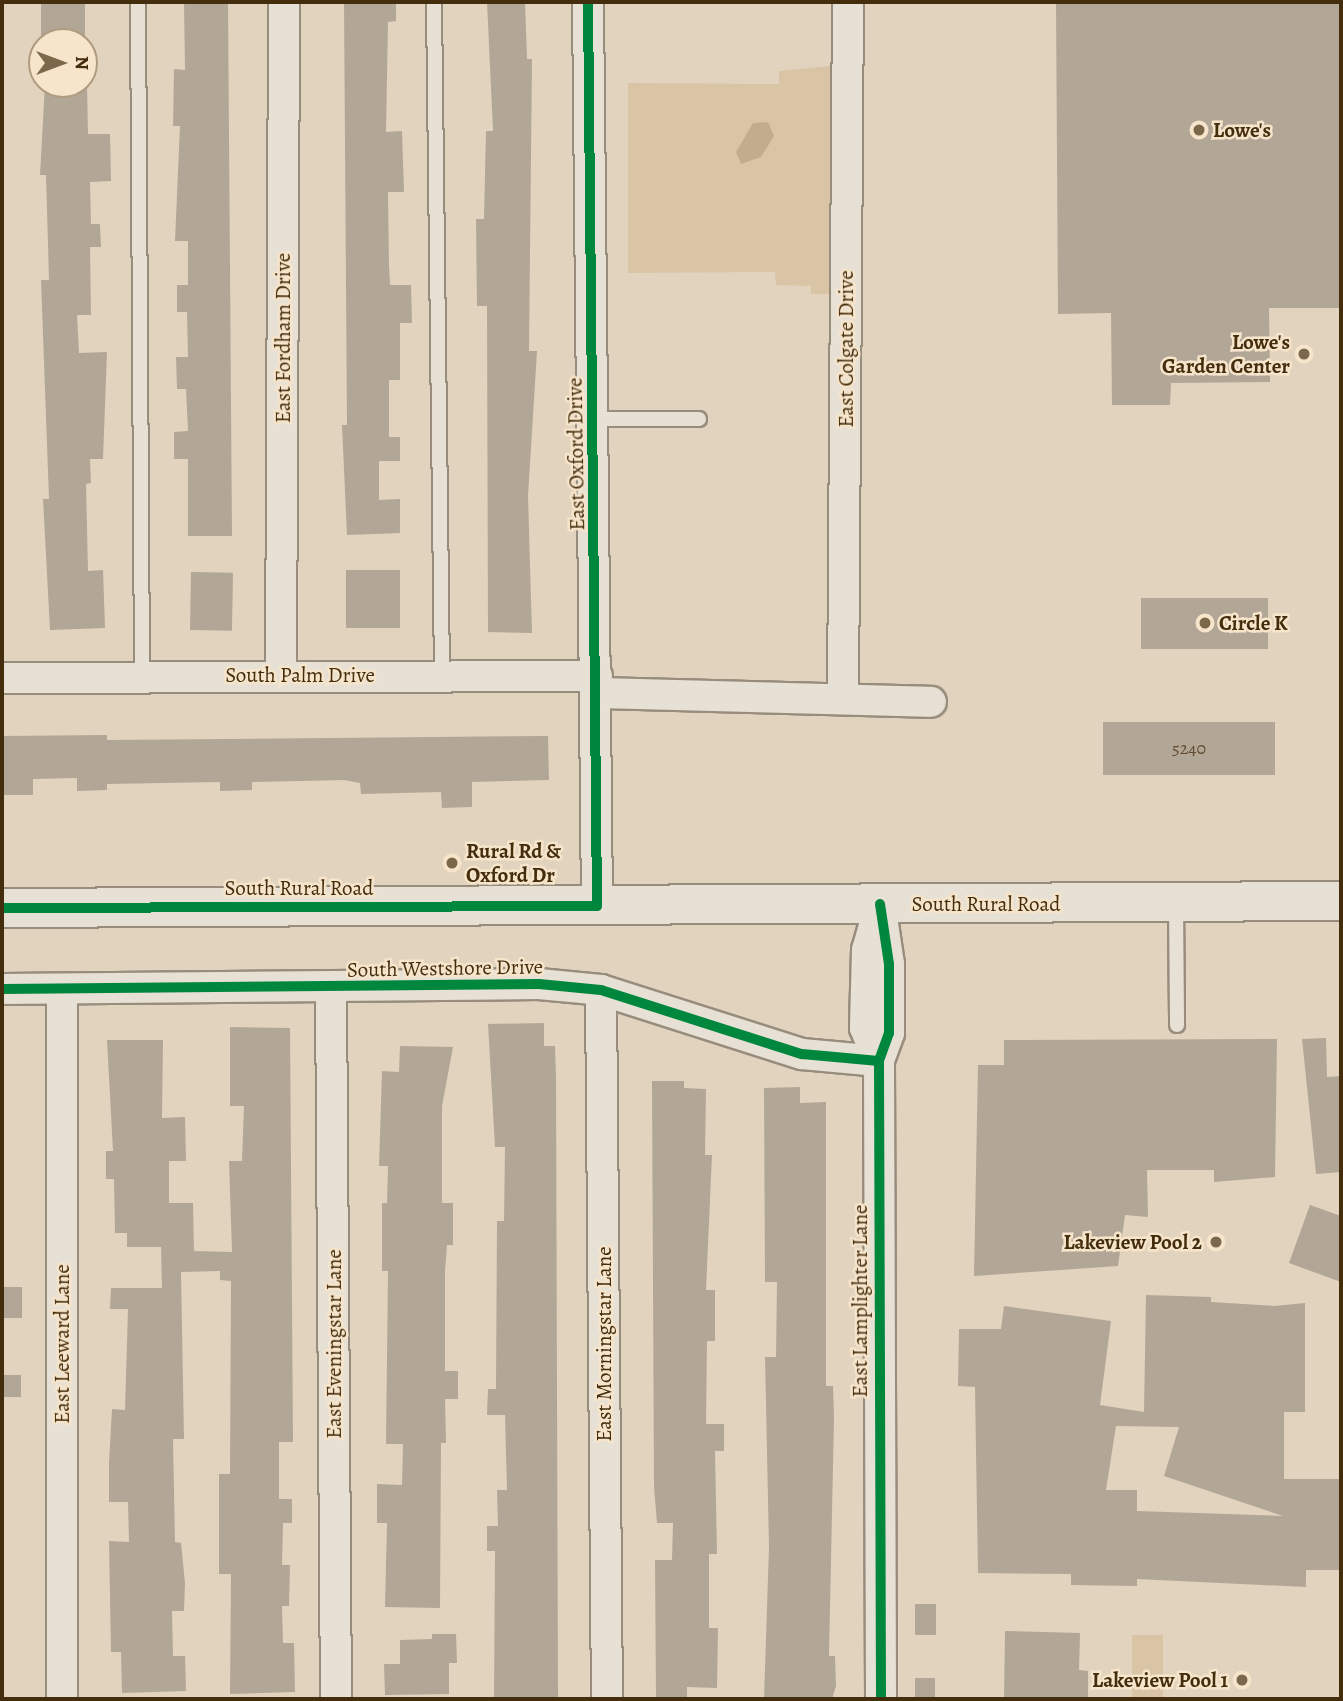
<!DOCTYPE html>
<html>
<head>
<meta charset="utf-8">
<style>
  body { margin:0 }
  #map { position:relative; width:1343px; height:1701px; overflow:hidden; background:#e2d3be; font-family:Alegreya,serif }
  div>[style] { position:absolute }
  .green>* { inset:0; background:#dac4a6; transform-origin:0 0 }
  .water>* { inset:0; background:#c3ac8d }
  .building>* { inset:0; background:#b2a696; transform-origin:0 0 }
  .roads { filter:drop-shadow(2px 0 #988d7d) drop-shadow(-2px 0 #988d7d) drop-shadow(0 2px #988d7d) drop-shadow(0 -2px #988d7d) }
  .lane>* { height:14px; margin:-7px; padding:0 7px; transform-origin:7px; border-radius:7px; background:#e7e0d5 }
  .street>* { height:30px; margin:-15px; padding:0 15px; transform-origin:15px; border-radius:15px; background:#e7e0d5 }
  .secondary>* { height:38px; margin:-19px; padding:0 19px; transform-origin:19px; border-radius:19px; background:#e7e0d5 }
  .cycleway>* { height:10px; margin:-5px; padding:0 5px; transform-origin:5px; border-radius:5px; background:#00873e }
  .dots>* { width:19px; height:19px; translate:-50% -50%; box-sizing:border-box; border:4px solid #f6e4cb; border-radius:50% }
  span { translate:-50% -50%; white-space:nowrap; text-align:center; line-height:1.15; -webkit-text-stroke:5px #f6e4cb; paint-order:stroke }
  .number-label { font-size:18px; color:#604b2e }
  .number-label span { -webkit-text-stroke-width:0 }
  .poi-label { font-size:21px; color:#442d0c; font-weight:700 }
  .left { translate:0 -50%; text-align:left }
  .right { translate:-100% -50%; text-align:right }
  .street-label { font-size:21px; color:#442d0c }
  .frame { position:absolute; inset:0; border:4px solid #442d0c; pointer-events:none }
  .north { position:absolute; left:28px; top:28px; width:70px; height:70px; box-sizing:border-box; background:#f6e4cb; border:2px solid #af9b7f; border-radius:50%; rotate:90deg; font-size:19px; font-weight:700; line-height:28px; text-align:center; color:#442d0c }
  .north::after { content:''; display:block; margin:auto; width:24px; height:32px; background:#7b674a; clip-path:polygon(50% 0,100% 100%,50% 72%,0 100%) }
</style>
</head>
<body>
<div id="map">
  <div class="green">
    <i style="clip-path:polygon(830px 66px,831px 294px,811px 294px,811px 286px,776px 285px,775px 272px,628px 273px,628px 83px,779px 84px,779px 71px)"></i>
    <i style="left:1132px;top:1635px;width:31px;height:64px"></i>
  </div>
  <div class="water">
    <i style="clip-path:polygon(753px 123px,768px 122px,774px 136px,761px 157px,741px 164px,736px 152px)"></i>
  </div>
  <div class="building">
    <i style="left:41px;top:2px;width:44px;height:40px"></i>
    <i style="clip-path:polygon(184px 2px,228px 2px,232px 536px,188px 536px,188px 459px,174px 459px,174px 432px,188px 431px,186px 389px,177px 389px,176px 357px,188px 357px,187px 312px,177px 312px,177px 285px,188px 285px,188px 241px,175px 241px,180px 126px,173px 126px,174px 69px,185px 70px)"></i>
    <i style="clip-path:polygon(344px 2px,396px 2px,396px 21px,388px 22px,386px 132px,402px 131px,404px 192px,388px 192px,389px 265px,390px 285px,411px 285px,412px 323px,400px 323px,400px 380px,389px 380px,389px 437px,400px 437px,400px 461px,379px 461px,379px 500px,400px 499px,400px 533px,347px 535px,342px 425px,347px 425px)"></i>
    <i style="clip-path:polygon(487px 2px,525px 2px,527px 59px,532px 59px,529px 351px,537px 351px,528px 496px,532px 633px,488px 632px,487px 306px,477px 306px,476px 219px,484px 219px,486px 131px,493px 131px)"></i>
    <i style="clip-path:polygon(1056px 2px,1341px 2px,1341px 308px,1269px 308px,1270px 382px,1171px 383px,1170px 405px,1112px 405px,1111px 313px,1058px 314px)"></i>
    <i style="clip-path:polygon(45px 84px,87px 84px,88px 134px,110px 134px,111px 181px,90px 182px,91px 224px,100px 224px,101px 247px,90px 247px,91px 315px,77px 315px,79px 353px,107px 352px,103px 459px,90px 459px,91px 483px,86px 484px,88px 571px,103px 570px,105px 628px,50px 630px,43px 499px,49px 499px,41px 280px,49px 280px,46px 175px,40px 175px)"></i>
    <i style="left:400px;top:570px;width:58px;height:54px;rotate:90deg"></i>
    <i style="left:191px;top:572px;width:42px;height:58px;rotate:1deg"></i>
    <i style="left:1141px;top:598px;width:127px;height:51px"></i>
    <i style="left:1103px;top:722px;width:172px;height:53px"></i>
    <i style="clip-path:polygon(107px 735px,107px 740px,548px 736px,549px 780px,472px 782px,472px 807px,442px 808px,441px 792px,361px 794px,360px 783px,344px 780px,252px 782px,252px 790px,220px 791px,220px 782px,107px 784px,107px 790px,77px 791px,77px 778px,33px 779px,33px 795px,2px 795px,2px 736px)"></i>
    <i style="clip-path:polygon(544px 1023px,544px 1046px,555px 1046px,556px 1077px,558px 1699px,494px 1699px,495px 1551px,487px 1551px,487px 1526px,498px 1526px,497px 1490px,507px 1490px,505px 1415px,487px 1415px,488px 1389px,496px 1389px,497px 1221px,504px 1221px,505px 1147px,495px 1147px,488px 1024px)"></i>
    <i style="clip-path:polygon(230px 1027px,290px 1028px,293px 1442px,279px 1442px,279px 1499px,292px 1499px,292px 1523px,283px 1523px,282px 1565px,290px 1565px,289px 1606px,282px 1606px,283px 1643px,294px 1643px,295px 1692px,230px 1694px,231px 1574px,219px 1574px,219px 1474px,230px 1474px,231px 1281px,220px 1280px,220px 1271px,181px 1272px,184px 1439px,173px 1439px,175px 1542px,181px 1543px,185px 1583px,184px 1611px,172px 1611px,173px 1656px,185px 1656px,186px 1691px,122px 1693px,121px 1652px,111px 1652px,109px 1541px,129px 1542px,128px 1502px,109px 1502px,109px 1462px,112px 1409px,125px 1410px,128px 1309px,110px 1309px,111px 1288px,162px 1288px,161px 1247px,127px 1247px,127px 1233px,115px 1233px,114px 1179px,106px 1179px,106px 1151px,113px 1151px,107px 1040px,163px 1040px,162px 1118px,185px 1117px,186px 1161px,169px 1161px,169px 1203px,193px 1203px,194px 1251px,232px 1252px,229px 1161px,242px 1161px,244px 1106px,230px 1106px)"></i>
    <i style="clip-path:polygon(1326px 1038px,1327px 1077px,1341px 1076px,1341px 1172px,1316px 1174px,1302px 1039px)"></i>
    <i style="clip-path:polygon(1277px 1039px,1275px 1177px,1214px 1182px,1214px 1170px,1147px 1170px,1148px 1217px,1125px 1215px,1118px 1266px,974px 1276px,978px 1065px,1004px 1065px,1004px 1040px)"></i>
    <i style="clip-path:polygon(400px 1046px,453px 1047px,442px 1106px,442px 1203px,453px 1203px,453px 1245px,447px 1245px,445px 1271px,445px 1371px,458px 1371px,458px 1399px,445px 1399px,446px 1443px,441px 1443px,440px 1608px,385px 1607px,387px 1523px,377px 1523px,377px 1484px,402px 1485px,403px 1444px,386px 1444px,388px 1271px,382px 1271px,382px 1203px,387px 1203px,388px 1166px,379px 1166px,382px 1071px,399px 1072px)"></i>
    <i style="clip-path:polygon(652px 1081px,684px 1081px,684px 1088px,706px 1089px,705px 1155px,712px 1155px,706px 1290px,715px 1290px,715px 1341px,707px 1341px,706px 1424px,724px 1424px,724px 1451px,715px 1451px,717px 1554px,709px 1554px,709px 1628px,718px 1628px,717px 1688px,687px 1687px,687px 1699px,656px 1699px,655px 1560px,672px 1560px,673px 1523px,657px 1523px,654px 1487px)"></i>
    <i style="clip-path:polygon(800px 1087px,800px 1103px,826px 1102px,826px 1386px,833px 1386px,834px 1418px,829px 1656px,835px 1656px,836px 1686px,832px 1699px,764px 1699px,769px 1547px,765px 1357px,776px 1357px,777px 1282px,765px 1282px,764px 1088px)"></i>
    <i style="clip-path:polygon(1310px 1205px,1341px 1216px,1341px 1282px,1289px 1263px)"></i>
    <i style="left:2px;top:1287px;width:20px;height:31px"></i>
    <i style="clip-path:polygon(evenodd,1146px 1295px,1211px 1297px,1211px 1302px,1274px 1306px,1305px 1303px,1305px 1412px,1284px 1412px,1284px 1479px,1341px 1479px,1341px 1570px,1306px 1570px,1306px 1587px,1137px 1579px,1137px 1586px,1071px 1585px,1071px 1574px,978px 1573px,975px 1387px,958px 1386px,959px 1329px,1001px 1329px,1004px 1306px,1111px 1321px,1100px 1405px,1144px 1412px,1146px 1295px,1116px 1426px,1179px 1427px,1164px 1476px,1283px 1516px,1137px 1511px,1137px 1490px,1106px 1490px,1116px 1426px)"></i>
    <i style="left:2px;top:1375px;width:19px;height:22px"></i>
    <i style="left:915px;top:1604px;width:21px;height:31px"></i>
    <i style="clip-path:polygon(1005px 1631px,1080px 1633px,1079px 1670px,1088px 1671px,1088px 1699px,1004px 1699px)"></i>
    <i style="clip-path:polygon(432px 1634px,456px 1634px,457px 1663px,449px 1663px,449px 1694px,385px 1695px,384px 1664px,400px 1664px,400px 1640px,432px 1639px)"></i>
    <i style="left:915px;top:1678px;width:20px;height:21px"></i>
  </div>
  <div class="roads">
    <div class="lane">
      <i style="left:138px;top:2px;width:674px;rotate:89.66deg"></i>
      <i style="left:434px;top:2px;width:673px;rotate:89.32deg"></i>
      <i style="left:595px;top:419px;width:104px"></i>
      <i style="left:1176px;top:904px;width:121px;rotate:89.5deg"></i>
    </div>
    <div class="street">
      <i style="left:588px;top:2px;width:904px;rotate:89.43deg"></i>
      <i style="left:281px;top:674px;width:672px;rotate:-89.74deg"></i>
      <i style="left:2px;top:678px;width:595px;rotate:-0.19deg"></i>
      <i style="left:597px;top:693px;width:334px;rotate:1.5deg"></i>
      <i style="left:843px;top:696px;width:694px;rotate:-89.59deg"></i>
      <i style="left:880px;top:904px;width:61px;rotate:81.5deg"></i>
      <i style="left:889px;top:964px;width:69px;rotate:90deg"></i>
      <i style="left:889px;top:1033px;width:30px;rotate:110deg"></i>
      <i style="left:879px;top:1061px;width:638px;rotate:89.82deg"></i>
      <i style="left:878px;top:912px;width:40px;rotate:106deg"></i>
      <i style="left:867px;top:950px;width:78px;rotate:91.5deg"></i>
      <i style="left:865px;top:1028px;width:36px;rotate:67deg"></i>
      <i style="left:2px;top:989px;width:537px;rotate:-0.53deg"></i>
      <i style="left:539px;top:984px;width:62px;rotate:5.5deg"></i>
      <i style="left:601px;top:990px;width:211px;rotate:17.7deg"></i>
      <i style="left:802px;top:1054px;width:77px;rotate:5.2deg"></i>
      <i style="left:62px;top:989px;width:710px;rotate:90deg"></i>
      <i style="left:331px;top:990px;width:709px;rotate:89.6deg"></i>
      <i style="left:601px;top:990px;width:709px;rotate:89.52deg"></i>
    </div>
    <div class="secondary">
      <i style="left:2px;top:908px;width:1339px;rotate:-0.3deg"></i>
    </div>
  </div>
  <div class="cycleway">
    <i style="left:880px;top:904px;width:61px;rotate:81.5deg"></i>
    <i style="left:889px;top:964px;width:69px;rotate:90deg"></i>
    <i style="left:889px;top:1033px;width:30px;rotate:110deg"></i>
    <i style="left:879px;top:1061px;width:638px;rotate:89.82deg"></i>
    <i style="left:2px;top:908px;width:595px;rotate:-0.19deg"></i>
    <i style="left:597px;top:906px;width:904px;rotate:-90.57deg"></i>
    <i style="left:2px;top:989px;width:537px;rotate:-0.53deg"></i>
    <i style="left:539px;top:984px;width:62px;rotate:5.5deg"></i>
    <i style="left:601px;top:990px;width:211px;rotate:17.7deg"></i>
    <i style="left:802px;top:1054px;width:77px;rotate:5.2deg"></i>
  </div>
  <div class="dots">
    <i style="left:1199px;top:130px;background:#7b674a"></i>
    <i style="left:1304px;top:354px;background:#7b674a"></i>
    <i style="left:1205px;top:623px;background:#7b674a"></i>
    <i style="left:452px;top:863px;background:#7b674a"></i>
    <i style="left:1216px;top:1242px;background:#7b674a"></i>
    <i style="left:1242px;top:1680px;background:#7b674a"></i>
  </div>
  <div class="number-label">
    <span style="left:1189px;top:748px">5240</span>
  </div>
  <div class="poi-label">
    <span class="left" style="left:1213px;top:130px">Lowe's</span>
    <span class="right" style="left:1290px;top:354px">Lowe's<br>Garden Center</span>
    <span class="left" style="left:1219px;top:623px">Circle K</span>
    <span class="left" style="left:466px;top:863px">Rural Rd &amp;<br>Oxford Dr</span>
    <span class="right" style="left:1202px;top:1242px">Lakeview Pool 2</span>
    <span class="right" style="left:1228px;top:1680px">Lakeview Pool 1</span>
  </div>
  <div class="street-label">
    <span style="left:283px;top:338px;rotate:-90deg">East Fordham Drive</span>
    <span style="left:846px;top:349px;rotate:-90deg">East Colgate Drive</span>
    <span style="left:576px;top:454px;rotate:-91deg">East Oxford Drive</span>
    <span style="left:300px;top:675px">South Palm Drive</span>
    <span style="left:299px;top:888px">South Rural Road</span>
    <span style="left:986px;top:904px">South Rural Road</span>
    <span style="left:445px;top:968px;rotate:-1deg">South Westshore Drive</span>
    <span style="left:860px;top:1301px;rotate:-90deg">East Lamplighter Lane</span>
    <span style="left:62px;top:1344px;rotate:-90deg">East Leeward Lane</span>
    <span style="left:334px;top:1344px;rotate:-90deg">East Eveningstar Lane</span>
    <span style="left:604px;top:1344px;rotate:-90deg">East Morningstar Lane</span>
  </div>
  <div class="frame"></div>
  <div class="north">N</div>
</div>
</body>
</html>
